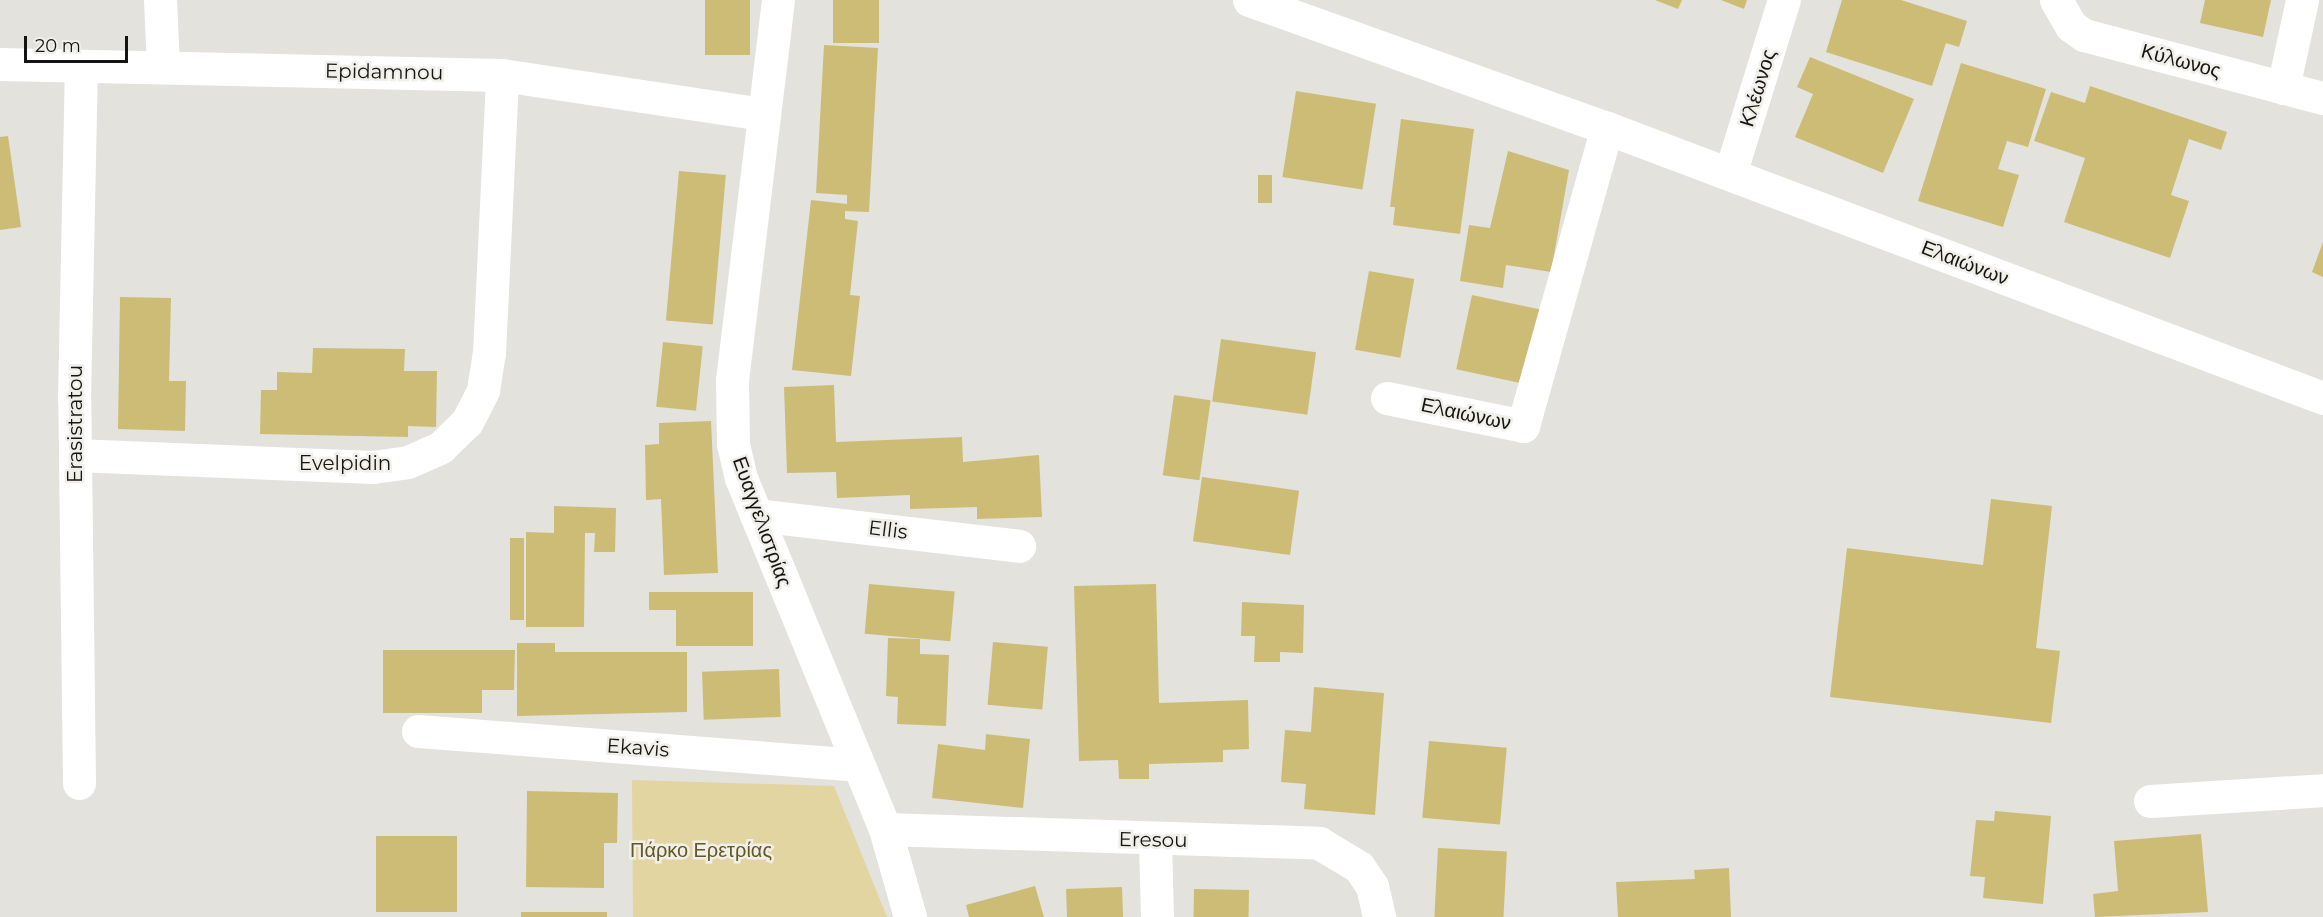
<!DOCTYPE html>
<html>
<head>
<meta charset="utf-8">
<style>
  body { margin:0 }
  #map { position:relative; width:2323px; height:917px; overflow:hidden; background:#e3e2dd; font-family:Montserrat,sans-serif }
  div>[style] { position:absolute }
  .green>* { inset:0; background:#e2d5a1 }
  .building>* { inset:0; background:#cdbc76; transform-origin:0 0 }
  .minor>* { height:33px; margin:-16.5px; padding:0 16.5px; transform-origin:16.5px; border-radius:16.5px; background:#fff }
  .major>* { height:33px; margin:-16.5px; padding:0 16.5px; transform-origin:16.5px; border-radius:16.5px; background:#fff }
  span { translate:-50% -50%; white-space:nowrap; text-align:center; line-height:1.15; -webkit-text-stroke:5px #f1efea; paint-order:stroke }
  .street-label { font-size:20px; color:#151413 }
  .park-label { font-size:20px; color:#645823 }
  .scale { position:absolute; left:24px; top:36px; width:104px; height:27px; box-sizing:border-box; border:3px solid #151413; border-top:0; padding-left:8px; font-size:18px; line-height:21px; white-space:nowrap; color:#151413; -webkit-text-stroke:4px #f1efea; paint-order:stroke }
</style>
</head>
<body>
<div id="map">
  <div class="green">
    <i style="clip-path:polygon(632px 780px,834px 786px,887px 917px,633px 917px)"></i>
  </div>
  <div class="building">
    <i style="left:705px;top:0;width:45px;height:55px"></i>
    <i style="left:833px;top:0;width:46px;height:43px"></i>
    <i style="clip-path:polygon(1655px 0,1682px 0,1678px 9px)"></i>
    <i style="clip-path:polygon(1721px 0,1747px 0,1744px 9px)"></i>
    <i style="clip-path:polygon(1842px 0,1901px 0,1967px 21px,1959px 47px,1946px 43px,1932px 86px,1826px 52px)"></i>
    <i style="clip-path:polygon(2205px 0,2271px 0,2263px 37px,2200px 23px)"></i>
    <i style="clip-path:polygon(824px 45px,878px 48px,869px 212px,845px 211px,845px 219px,858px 221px,850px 295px,860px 296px,851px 376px,792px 370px,811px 200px,847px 204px,847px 195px,816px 193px)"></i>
    <i style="clip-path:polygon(1810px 57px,1914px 99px,1883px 173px,1795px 137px,1813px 94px,1797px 87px)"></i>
    <i style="clip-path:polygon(1961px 63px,2046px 89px,2028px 147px,2007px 141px,1998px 169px,2019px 175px,2003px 227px,1918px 201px)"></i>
    <i style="clip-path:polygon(2090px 86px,2227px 132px,2221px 150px,2189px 139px,2171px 195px,2189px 201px,2170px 258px,2064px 222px,2085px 158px,2034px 141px,2051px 92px,2085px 103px)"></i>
    <i style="left:1296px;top:91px;width:81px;height:87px;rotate:9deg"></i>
    <i style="clip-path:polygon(1401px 119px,1474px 129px,1460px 234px,1393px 225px,1395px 207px,1390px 207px)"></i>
    <i style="clip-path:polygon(8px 136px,21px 227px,0 230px,0 137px)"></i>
    <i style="clip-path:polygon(1508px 151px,1569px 170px,1551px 272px,1506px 265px,1503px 288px,1460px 281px,1469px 225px,1490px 228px)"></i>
    <i style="left:679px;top:171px;width:47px;height:150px;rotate:5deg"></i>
    <i style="left:1258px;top:175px;width:14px;height:28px"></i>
    <i style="clip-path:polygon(2323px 242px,2323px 277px,2312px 272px)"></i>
    <i style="left:1369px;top:271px;width:46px;height:80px;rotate:10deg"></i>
    <i style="left:1472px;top:295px;width:72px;height:76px;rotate:12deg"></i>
    <i style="clip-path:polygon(120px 297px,171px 298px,169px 381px,186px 381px,185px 431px,118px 429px)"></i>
    <i style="left:1221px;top:339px;width:96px;height:63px;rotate:8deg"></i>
    <i style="left:663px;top:342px;width:40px;height:65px;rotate:6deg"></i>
    <i style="clip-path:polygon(313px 348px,405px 349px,404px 371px,437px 371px,436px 427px,408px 426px,408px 437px,260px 434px,261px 390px,277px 390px,277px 372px,312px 373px)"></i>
    <i style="clip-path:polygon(834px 385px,836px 442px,962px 437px,963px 462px,1039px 455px,1042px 517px,977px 519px,977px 507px,910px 509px,910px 495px,837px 498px,836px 472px,787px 473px,784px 387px)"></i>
    <i style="left:1174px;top:395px;width:37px;height:81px;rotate:8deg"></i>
    <i style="clip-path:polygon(711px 421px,718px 573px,664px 575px,661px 499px,646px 500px,645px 445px,659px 444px,659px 423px)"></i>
    <i style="left:1202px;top:477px;width:98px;height:65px;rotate:8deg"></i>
    <i style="clip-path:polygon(1991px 499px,2052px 506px,2036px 648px,2060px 651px,2051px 723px,1830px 697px,1847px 548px,1983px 565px)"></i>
    <i style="clip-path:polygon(554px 506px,616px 508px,615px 552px,594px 552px,595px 533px,585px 533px,584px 627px,526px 627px,526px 532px,554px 533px)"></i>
    <i style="left:510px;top:538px;width:14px;height:82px"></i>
    <i style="left:869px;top:584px;width:86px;height:50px;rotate:5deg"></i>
    <i style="clip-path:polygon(1156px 584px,1159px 703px,1248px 700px,1249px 749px,1223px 750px,1223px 762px,1149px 764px,1149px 779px,1119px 779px,1118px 760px,1079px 761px,1074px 586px)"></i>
    <i style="clip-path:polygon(649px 592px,753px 592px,753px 646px,676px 646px,676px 610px,649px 610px)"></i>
    <i style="clip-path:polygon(1242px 602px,1304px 605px,1303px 653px,1280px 652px,1280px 662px,1254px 662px,1255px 636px,1241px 636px)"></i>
    <i style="clip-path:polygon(888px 638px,920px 639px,920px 654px,949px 655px,946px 726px,897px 724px,898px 697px,886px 696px)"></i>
    <i style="left:993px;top:642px;width:55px;height:63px;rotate:5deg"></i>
    <i style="clip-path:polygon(517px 643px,555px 643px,555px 652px,687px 652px,687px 712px,517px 716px)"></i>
    <i style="clip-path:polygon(383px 650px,515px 650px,514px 690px,482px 690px,482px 713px,383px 713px)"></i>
    <i style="left:779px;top:669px;width:48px;height:77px;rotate:88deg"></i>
    <i style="clip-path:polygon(1314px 687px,1384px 693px,1375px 815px,1304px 809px,1306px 784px,1281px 782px,1285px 730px,1311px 732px)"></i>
    <i style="clip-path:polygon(986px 734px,1030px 739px,1023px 808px,932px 798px,938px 744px,985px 750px)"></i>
    <i style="left:1429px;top:741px;width:78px;height:77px;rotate:5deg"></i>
    <i style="clip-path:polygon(527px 791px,618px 793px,617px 843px,604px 843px,604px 888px,526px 887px)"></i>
    <i style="clip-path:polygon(1995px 811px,2051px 816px,2043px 904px,1983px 898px,1985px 877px,1970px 876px,1976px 820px,1994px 821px)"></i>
    <i style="clip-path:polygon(2201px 834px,2208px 912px,2095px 917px,2093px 894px,2118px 891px,2114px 841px)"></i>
    <i style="left:376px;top:836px;width:81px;height:76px"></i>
    <i style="left:1438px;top:848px;width:69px;height:69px;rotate:3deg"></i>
    <i style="clip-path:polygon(1729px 868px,1731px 917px,1618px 917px,1616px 882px,1695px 879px,1694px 870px)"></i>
    <i style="clip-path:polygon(1035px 886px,1044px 917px,969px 917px,966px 905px)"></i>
    <i style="left:1122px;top:887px;width:30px;height:56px;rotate:88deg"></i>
    <i style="left:1194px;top:889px;width:55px;height:28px;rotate:1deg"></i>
    <i style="left:521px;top:912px;width:86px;height:5px"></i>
  </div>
  <div class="minor">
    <i style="left:160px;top:0;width:67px;rotate:87.4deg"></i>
    <i style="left:778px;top:0;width:383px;rotate:96.9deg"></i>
    <i style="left:732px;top:380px;width:64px;rotate:89.1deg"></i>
    <i style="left:733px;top:444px;width:35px;rotate:77deg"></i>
    <i style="left:741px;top:478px;width:379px;rotate:67.7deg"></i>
    <i style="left:885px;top:829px;width:91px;rotate:74.1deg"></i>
    <i style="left:2056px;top:0;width:30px;rotate:60deg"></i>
    <i style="left:2071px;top:26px;width:16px;rotate:35deg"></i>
    <i style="left:2084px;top:35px;width:247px;rotate:14.8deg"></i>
    <i style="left:0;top:64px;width:502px;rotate:1.26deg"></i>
    <i style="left:502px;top:75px;width:265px;rotate:8.5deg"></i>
    <i style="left:2283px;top:88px;width:90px;rotate:-77.8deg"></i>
    <i style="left:1730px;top:174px;width:182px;rotate:-72.8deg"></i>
    <i style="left:1387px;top:398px;width:139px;rotate:11.6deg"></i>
    <i style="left:1523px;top:426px;width:310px;rotate:-74.3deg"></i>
    <i style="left:75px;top:455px;width:298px;rotate:2.3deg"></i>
    <i style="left:373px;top:467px;width:35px;rotate:-8deg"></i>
    <i style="left:408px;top:462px;width:36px;rotate:-24deg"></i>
    <i style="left:441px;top:447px;width:36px;rotate:-44deg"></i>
    <i style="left:467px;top:422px;width:36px;rotate:-63deg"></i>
    <i style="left:483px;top:390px;width:36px;rotate:-81deg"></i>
    <i style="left:489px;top:354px;width:279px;rotate:-87.3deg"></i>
    <i style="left:756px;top:515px;width:265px;rotate:6.7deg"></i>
    <i style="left:418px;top:731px;width:440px;rotate:4.4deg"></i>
    <i style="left:79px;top:783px;width:385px;rotate:-90.7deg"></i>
    <i style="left:74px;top:398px;width:332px;rotate:-88.8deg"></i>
    <i style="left:2150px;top:801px;width:173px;rotate:-3.6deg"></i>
    <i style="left:885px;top:829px;width:434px;rotate:1.8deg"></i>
    <i style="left:1319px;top:843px;width:47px;rotate:31deg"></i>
    <i style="left:1359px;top:867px;width:23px;rotate:56deg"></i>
    <i style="left:1372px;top:886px;width:32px;rotate:77deg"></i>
    <i style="left:1155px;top:841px;width:76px;rotate:88.5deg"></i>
  </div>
  <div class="major">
    <i style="left:1249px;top:0;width:380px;rotate:19.7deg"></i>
    <i style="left:1607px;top:128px;width:765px;rotate:20.66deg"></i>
  </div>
  <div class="street-label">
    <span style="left:2181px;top:61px;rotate:15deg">Κύλωνος</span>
    <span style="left:384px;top:72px;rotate:1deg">Epidamnou</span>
    <span style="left:1758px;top:88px;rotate:-73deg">Κλέωνος</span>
    <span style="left:1965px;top:263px;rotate:21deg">Ελαιώνων</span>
    <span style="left:1466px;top:414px;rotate:12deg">Ελαιώνων</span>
    <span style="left:75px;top:424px;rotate:-90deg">Erasistratou</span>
    <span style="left:345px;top:463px">Evelpidin</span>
    <span style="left:762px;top:522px;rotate:70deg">Ευαγγελιστρίας</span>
    <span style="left:888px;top:530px;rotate:7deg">Ellis</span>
    <span style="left:638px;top:748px;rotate:4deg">Ekavis</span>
    <span style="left:1153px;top:840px;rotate:1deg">Eresou</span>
  </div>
  <div class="park-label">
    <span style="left:701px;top:850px">Πάρκο Ερετρίας</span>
  </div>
  <div class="scale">20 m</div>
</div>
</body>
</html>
